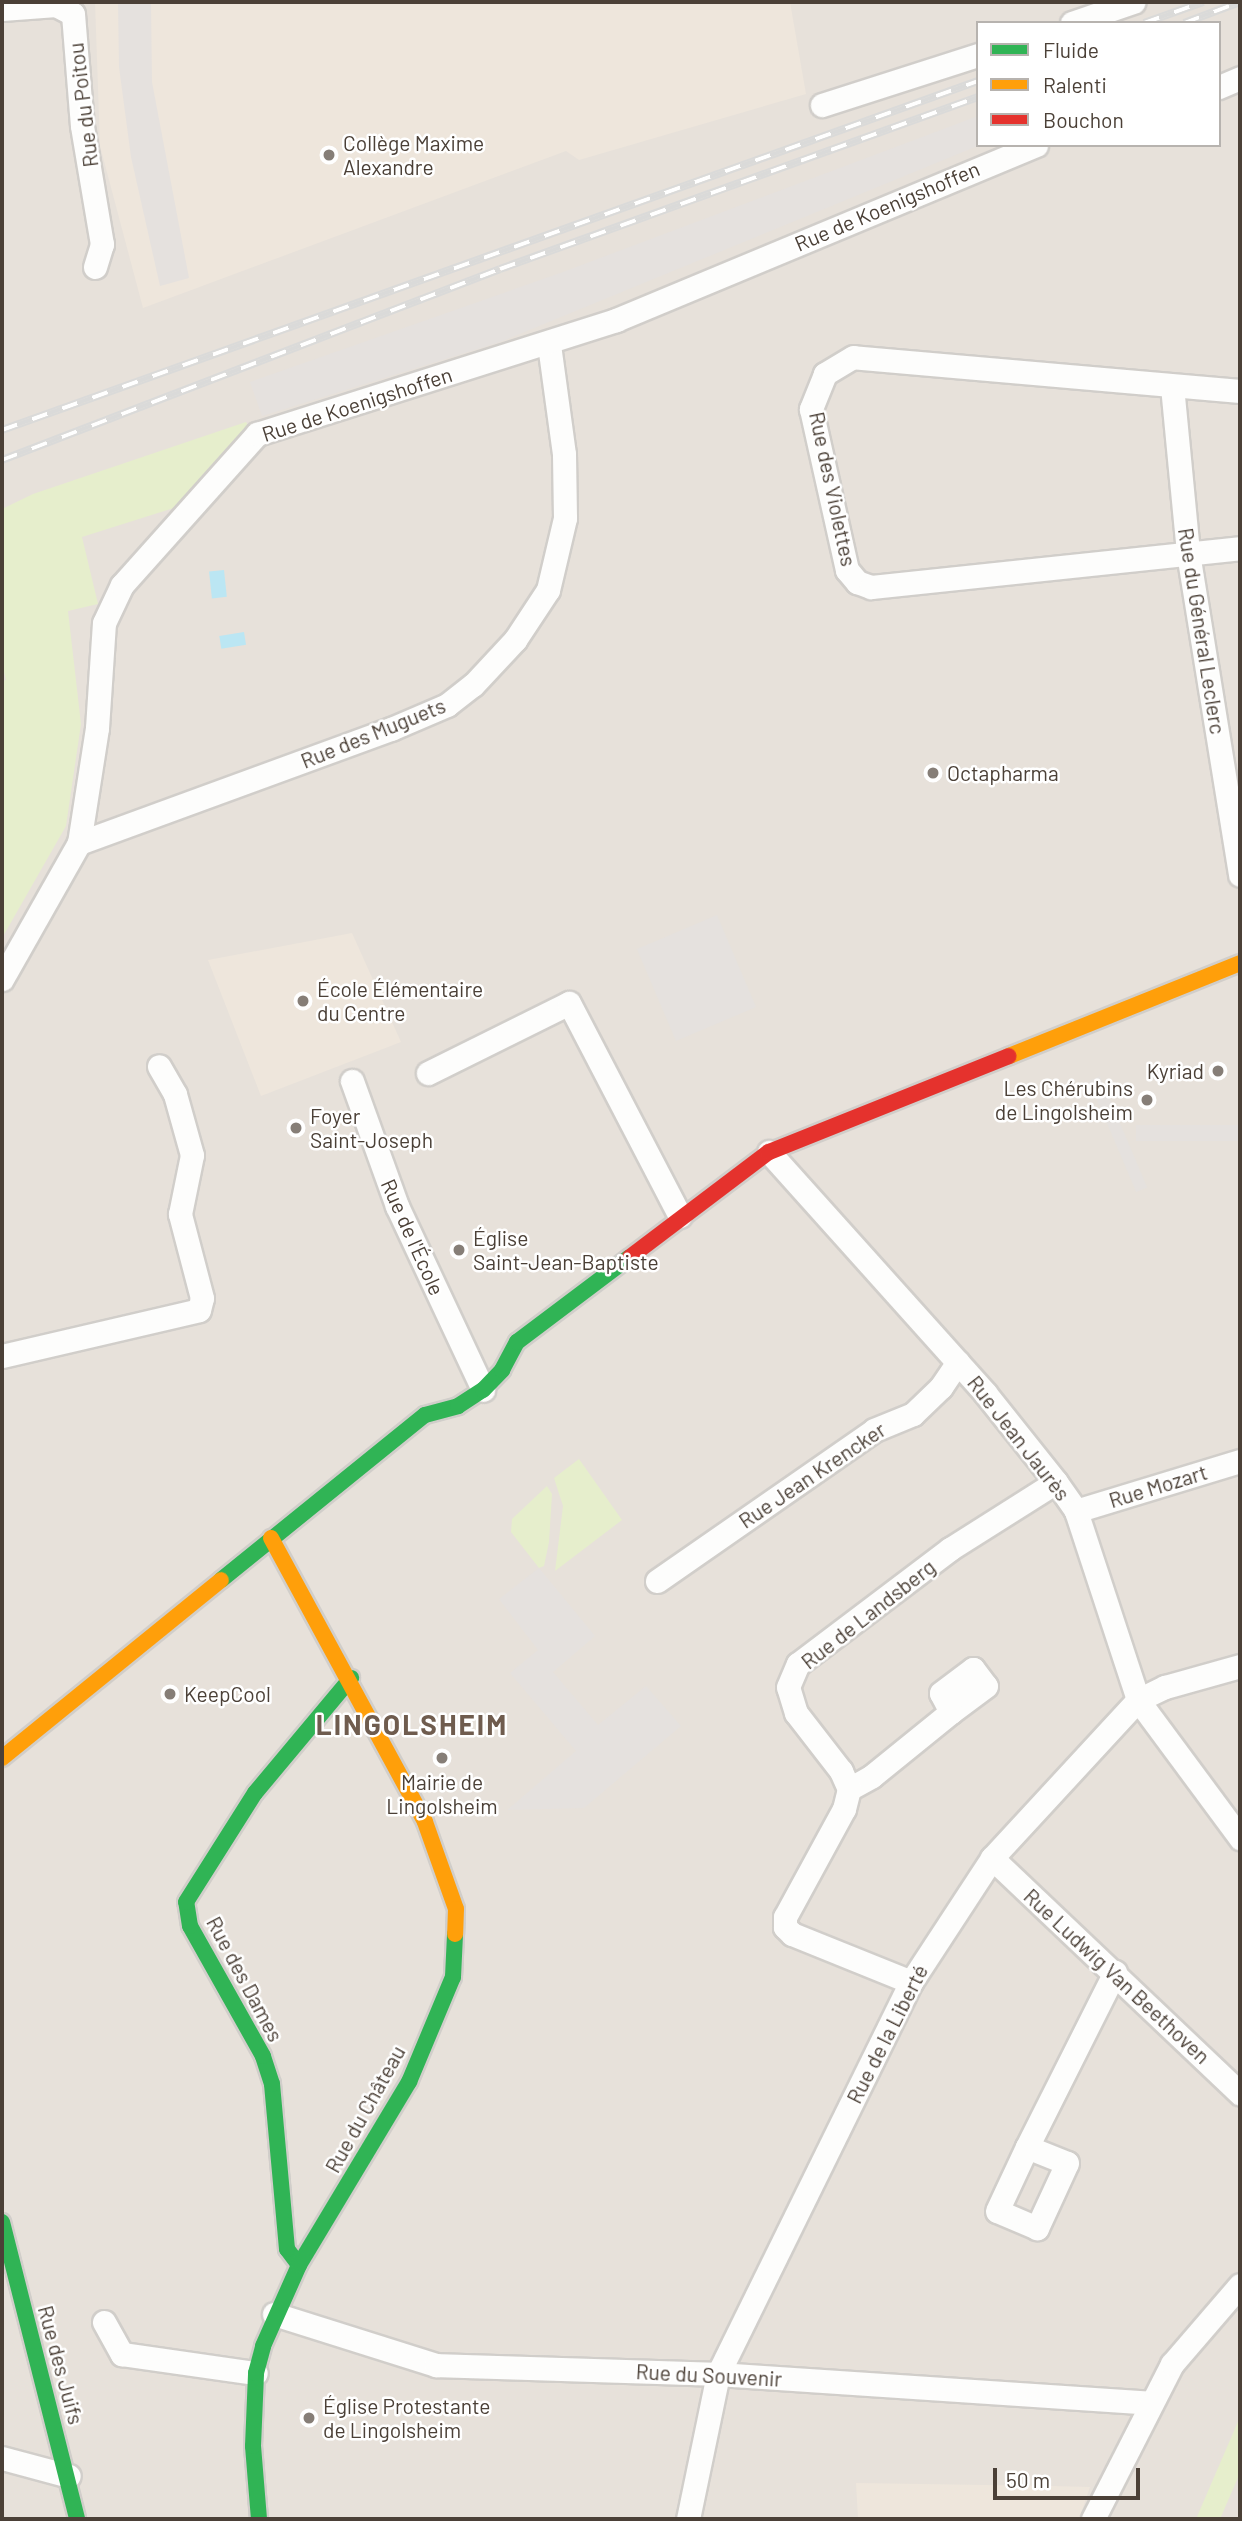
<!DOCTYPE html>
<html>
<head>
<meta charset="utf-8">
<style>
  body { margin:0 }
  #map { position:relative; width:1242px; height:2521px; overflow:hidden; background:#f3f0ed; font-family:Barlow,sans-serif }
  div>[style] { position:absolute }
  .residential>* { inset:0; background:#e7e1da }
  .education>* { inset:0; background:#eee6dc }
  .green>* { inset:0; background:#e6eecc }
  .parking>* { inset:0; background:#e5e1de; transform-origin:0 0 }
  .water>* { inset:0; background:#bbe6f3; transform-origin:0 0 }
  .roads { filter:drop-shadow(2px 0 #d1ceca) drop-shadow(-2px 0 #d1ceca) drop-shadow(0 2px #d1ceca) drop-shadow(0 -2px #d1ceca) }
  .street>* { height:23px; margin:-11.5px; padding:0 11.5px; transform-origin:11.5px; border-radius:11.5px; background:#fdfdfc }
  .fast>* { height:16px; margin:-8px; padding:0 8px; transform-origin:8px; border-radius:8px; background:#30b455 }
  .slow>* { height:16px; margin:-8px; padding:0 8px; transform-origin:8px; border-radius:8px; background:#ff9f0a }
  .jam>* { height:16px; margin:-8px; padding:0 8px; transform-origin:8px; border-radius:8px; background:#e5322d }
  .rail>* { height:8px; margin-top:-4px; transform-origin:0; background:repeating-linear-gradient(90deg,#fff 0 16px,#dadad9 0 32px); box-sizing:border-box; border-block:2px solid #dadad9 }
  .dots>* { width:19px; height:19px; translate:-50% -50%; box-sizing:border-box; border:4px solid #fff; border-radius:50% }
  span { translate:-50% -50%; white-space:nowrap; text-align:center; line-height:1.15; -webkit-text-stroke:5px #fff; paint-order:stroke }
  .street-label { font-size:21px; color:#4b4037 }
  .poi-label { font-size:21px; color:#4b4037 }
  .left { translate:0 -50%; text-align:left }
  .right { translate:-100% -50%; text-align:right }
  .district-label { font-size:28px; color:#6f5c4e; font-weight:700; letter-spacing:2px }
  .frame { position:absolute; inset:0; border:4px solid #4b4037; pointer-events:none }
  .legend { position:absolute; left:976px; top:21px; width:245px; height:126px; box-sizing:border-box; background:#fff; border:2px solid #b7b3af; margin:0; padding:9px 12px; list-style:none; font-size:21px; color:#4b4037 }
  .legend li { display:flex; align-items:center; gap:14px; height:35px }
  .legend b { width:35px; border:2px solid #b7b3af }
  .scale { position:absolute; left:993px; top:2468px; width:147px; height:32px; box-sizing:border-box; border:4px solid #4b4037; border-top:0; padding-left:9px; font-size:21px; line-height:24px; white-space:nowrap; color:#4b4037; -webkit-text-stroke:5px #fff; paint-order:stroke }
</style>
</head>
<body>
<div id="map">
  <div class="residential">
    <i style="clip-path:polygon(evenodd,2px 2px,1240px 2px,1240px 2519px,2px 2519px,2px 2px,978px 23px,1219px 23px,1219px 145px,978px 145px,978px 23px)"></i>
  </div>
  <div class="education">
    <i style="clip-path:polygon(95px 2px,790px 2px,806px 94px,579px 160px,566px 151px,143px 308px,100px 146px)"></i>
    <i style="clip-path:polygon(352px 933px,401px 1042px,261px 1096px,208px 960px)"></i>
    <i style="clip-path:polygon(856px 2483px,1051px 2486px,1090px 2487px,1079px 2519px,858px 2519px)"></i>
  </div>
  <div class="green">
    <i style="clip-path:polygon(246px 422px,249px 427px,180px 506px,82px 537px,98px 604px,68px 611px,81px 724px,66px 826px,2px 938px,2px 681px,6px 680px,2px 664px,2px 509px,33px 494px)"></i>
    <i style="clip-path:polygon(579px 1459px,622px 1520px,555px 1571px,563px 1506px,554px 1478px)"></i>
    <i style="clip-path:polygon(547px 1486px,552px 1494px,549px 1542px,544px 1566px,539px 1568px,511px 1532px,512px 1519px)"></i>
    <i style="clip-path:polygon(1240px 2417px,1240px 2473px,1220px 2519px,1196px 2519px)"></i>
  </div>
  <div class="parking">
    <i style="clip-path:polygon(118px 2px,151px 2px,152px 82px,189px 278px,160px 286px,131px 157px,119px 67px)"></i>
    <i style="clip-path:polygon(978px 116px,980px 145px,500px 342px,262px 416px,250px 382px,563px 272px)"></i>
    <i style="left:717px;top:915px;width:100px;height:87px;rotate:67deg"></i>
    <i style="left:1100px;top:1076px;width:121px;height:12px;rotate:67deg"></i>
    <i style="left:1240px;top:1125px;width:16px;height:104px;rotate:90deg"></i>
    <i style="clip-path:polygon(539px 1568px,595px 1636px,553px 1672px,598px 1725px,646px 1686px,681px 1726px,584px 1808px,507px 1810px,576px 1751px,510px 1673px,538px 1650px,499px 1599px)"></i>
  </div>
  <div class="water">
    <i style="left:224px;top:570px;width:27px;height:15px;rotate:84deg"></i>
    <i style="left:244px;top:632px;width:13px;height:25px;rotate:81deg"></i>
  </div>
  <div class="roads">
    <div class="street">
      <i style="left:2px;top:9px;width:54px;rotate:-4.2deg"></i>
      <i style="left:56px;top:5px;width:19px;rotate:28deg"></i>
      <i style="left:73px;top:14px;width:112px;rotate:85.4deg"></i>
      <i style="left:82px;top:126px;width:120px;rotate:80.4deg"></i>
      <i style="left:102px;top:244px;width:24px;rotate:107deg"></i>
      <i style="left:1072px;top:23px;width:65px;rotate:-19deg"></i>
      <i style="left:1219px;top:87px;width:23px;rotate:-23deg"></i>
      <i style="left:822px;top:105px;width:164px;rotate:-17.8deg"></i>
      <i style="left:1172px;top:386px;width:168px;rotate:84.5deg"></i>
      <i style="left:1188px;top:553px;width:326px;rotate:80.8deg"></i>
      <i style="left:1240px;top:391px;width:388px;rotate:-175deg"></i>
      <i style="left:853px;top:357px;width:33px;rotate:149deg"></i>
      <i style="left:825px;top:374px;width:38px;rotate:112deg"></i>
      <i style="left:811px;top:409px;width:165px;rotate:77.4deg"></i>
      <i style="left:847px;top:570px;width:16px;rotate:50deg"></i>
      <i style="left:857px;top:582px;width:15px;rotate:20deg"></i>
      <i style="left:871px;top:587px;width:371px;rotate:-6deg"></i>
      <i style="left:79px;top:843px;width:332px;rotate:-20.1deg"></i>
      <i style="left:391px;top:729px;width:61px;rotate:-23.2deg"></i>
      <i style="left:447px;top:705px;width:33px;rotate:-38deg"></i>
      <i style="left:473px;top:685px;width:62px;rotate:-47deg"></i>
      <i style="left:515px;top:640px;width:60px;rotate:-56.6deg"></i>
      <i style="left:548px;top:590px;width:74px;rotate:-76.7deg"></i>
      <i style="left:565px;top:518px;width:64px;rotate:-90.9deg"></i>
      <i style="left:564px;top:454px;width:110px;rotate:-97.8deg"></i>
      <i style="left:2px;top:979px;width:156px;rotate:-60.5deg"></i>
      <i style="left:79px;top:843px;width:116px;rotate:-81.1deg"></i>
      <i style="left:97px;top:728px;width:105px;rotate:-86.2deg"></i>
      <i style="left:104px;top:623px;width:42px;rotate:-64.7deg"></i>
      <i style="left:122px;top:585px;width:203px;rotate:-48.2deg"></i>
      <i style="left:257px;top:434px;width:377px;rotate:-17.6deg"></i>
      <i style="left:616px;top:320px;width:455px;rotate:-22.6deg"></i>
      <i style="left:428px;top:1073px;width:157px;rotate:-26.4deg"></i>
      <i style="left:569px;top:1003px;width:240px;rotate:62.5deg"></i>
      <i style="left:352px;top:1081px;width:133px;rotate:70.2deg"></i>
      <i style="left:397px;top:1206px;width:203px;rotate:64.9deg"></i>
      <i style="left:769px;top:1152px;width:324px;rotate:48.1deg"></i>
      <i style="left:985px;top:1393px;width:114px;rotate:51.4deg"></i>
      <i style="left:1056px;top:1482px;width:35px;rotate:55deg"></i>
      <i style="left:1076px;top:1511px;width:199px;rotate:71.8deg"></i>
      <i style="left:1138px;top:1700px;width:172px;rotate:53.5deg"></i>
      <i style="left:2px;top:1356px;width:202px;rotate:-13.1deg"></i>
      <i style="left:199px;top:1310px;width:12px;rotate:-76deg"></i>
      <i style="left:202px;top:1298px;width:87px;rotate:-104.7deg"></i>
      <i style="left:180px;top:1214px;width:60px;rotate:-78.5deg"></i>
      <i style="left:192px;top:1155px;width:63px;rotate:-105.6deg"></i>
      <i style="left:175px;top:1094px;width:32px;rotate:-120deg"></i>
      <i style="left:1076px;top:1511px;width:171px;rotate:-17deg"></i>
      <i style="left:657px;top:1581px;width:264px;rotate:-34.8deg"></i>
      <i style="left:874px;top:1430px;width:42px;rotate:-22.3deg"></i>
      <i style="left:913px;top:1414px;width:39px;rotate:-44deg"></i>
      <i style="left:941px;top:1387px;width:30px;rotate:-56deg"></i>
      <i style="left:973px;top:1669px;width:21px;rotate:53deg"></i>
      <i style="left:986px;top:1686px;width:44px;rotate:143.4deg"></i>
      <i style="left:951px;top:1712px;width:21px;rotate:-118deg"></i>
      <i style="left:941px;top:1693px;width:40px;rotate:-37deg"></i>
      <i style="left:849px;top:1789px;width:26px;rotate:-29deg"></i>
      <i style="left:872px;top:1776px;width:102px;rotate:-39deg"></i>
      <i style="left:992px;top:1858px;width:342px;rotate:43.5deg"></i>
      <i style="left:911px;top:1982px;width:128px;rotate:-158deg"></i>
      <i style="left:792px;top:1934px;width:10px;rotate:-135deg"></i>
      <i style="left:785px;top:1927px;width:10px;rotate:-90deg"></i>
      <i style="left:785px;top:1917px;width:123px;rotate:-61.4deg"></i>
      <i style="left:844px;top:1809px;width:21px;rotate:-76deg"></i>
      <i style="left:849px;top:1789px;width:20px;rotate:-114deg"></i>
      <i style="left:841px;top:1771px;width:73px;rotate:-127.8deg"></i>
      <i style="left:796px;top:1713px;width:27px;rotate:-107deg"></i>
      <i style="left:788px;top:1687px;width:25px;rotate:-67deg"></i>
      <i style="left:798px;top:1664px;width:191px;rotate:-37.1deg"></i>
      <i style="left:950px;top:1549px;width:125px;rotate:-32.3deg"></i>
      <i style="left:1027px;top:2147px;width:43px;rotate:21.8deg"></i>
      <i style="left:1067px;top:2163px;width:72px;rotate:114.8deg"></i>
      <i style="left:1037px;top:2228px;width:43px;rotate:-157deg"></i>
      <i style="left:997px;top:2211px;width:71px;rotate:-64.9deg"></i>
      <i style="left:1027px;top:2147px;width:196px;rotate:-63.3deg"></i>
      <i style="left:274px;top:2314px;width:170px;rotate:17.5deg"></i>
      <i style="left:436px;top:2365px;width:282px;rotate:1.8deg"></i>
      <i style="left:718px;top:2374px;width:433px;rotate:3.8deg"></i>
      <i style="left:104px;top:2322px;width:37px;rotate:61deg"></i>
      <i style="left:122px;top:2354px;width:135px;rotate:8.1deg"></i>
      <i style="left:2px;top:2458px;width:69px;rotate:15deg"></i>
      <i style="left:688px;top:2519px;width:148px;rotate:-78.3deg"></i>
      <i style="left:718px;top:2374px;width:437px;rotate:-63.8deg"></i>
      <i style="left:911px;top:1982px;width:148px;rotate:-56.8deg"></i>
      <i style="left:992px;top:1858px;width:215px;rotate:-47.3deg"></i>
      <i style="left:1138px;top:1700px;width:30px;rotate:-26deg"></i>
      <i style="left:1165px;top:1687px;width:78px;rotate:-15.6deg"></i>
      <i style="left:1093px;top:2519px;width:174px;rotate:-63deg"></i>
      <i style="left:1172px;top:2364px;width:104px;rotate:-49.3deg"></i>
    </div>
    <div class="fast">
      <i style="left:221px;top:1580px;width:262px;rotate:-39deg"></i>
      <i style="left:425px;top:1415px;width:34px;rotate:-15deg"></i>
      <i style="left:458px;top:1406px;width:30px;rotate:-33deg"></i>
      <i style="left:483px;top:1390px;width:28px;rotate:-46deg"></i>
      <i style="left:502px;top:1370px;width:32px;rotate:-62deg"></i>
      <i style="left:517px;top:1342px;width:141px;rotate:-37deg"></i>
      <i style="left:2px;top:2222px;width:306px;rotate:75.8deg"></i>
      <i style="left:299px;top:2265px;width:20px;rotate:-127deg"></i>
      <i style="left:287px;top:2249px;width:166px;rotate:-95.2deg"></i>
      <i style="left:272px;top:2084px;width:29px;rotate:-108deg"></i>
      <i style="left:263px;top:2056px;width:149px;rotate:-119.3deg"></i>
      <i style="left:190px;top:1926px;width:24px;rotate:-99deg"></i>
      <i style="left:186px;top:1902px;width:129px;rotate:-57.7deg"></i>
      <i style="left:255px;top:1793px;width:150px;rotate:-50.1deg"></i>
      <i style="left:259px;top:2519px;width:73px;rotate:-94.7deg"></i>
      <i style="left:253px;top:2446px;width:73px;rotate:-87.6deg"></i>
      <i style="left:256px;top:2373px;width:28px;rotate:-75deg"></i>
      <i style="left:263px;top:2346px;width:89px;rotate:-66deg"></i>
      <i style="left:299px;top:2265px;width:214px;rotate:-59deg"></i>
      <i style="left:409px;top:2082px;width:114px;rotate:-67.3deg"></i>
      <i style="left:453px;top:1977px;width:43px;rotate:-87.3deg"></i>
    </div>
    <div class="slow">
      <i style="left:1009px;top:1056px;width:249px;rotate:-21.9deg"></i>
      <i style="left:271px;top:1538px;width:323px;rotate:61.5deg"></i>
      <i style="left:425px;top:1822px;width:92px;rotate:70.4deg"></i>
      <i style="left:456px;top:1909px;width:25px;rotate:92deg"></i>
      <i style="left:2px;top:1758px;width:282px;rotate:-39.1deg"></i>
    </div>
    <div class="jam">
      <i style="left:630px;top:1257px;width:174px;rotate:-37.1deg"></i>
      <i style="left:769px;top:1152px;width:258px;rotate:-21.8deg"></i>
    </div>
  </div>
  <div class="rail">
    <i style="left:1144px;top:23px;width:63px;rotate:-19.6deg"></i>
    <i style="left:1184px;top:23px;width:60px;rotate:-20.6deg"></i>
    <i style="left:2px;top:430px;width:1037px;rotate:-19.68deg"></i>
    <i style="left:2px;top:460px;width:533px;rotate:-20.98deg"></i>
    <i style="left:500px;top:269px;width:508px;rotate:-19.79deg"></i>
  </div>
  <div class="dots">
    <i style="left:329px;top:155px;background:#867e77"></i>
    <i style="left:933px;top:773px;background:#867e77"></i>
    <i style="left:303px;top:1001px;background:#867e77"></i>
    <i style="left:1218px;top:1071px;background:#867e77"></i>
    <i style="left:1147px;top:1100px;background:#867e77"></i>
    <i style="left:296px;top:1128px;background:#867e77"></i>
    <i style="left:459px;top:1250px;background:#867e77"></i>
    <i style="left:170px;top:1694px;background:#867e77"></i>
    <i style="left:442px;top:1758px;background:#867e77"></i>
    <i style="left:309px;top:2418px;background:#867e77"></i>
  </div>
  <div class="street-label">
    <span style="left:83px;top:105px;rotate:-97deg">Rue du Poitou</span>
    <span style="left:887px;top:206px;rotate:-23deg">Rue de Koenigshoffen</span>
    <span style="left:357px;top:404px;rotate:-18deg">Rue de Koenigshoffen</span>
    <span style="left:833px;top:489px;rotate:78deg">Rue des Violettes</span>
    <span style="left:1202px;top:631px;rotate:81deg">Rue du Général Leclerc</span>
    <span style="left:373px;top:733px;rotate:-22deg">Rue des Muguets</span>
    <span style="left:413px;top:1237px;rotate:66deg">Rue de l'École</span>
    <span style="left:1019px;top:1438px;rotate:52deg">Rue Jean Jaurès</span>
    <span style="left:812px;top:1475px;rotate:-34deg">Rue Jean Krencker</span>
    <span style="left:1158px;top:1486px;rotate:-17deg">Rue Mozart</span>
    <span style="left:868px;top:1614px;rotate:-38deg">Rue de Landsberg</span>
    <span style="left:1117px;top:1976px;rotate:43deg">Rue Ludwig Van Beethoven</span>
    <span style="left:245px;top:1979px;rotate:62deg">Rue des Dames</span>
    <span style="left:887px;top:2034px;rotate:-63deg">Rue de la Liberté</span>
    <span style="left:365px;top:2109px;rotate:-61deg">Rue du Château</span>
    <span style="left:61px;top:2365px;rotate:75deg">Rue des Juifs</span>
    <span style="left:709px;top:2375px;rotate:3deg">Rue du Souvenir</span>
  </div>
  <div class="poi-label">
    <span class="left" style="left:343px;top:155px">Collège Maxime<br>Alexandre</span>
    <span class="left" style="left:947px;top:773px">Octapharma</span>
    <span class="left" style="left:317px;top:1001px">École Élémentaire<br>du Centre</span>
    <span class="right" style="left:1204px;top:1071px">Kyriad</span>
    <span class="right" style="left:1133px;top:1100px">Les Chérubins<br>de Lingolsheim</span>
    <span class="left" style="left:310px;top:1128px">Foyer<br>Saint-Joseph</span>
    <span class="left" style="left:473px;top:1250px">Église<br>Saint-Jean-Baptiste</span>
    <span class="left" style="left:184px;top:1694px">KeepCool</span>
    <span style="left:442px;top:1794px">Mairie de<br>Lingolsheim</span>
    <span class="left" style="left:323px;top:2418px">Église Protestante<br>de Lingolsheim</span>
  </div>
  <div class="district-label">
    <span style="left:412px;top:1724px">LINGOLSHEIM</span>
  </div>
  <div class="frame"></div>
  <ul class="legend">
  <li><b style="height:9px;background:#30b455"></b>Fluide</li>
  <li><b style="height:9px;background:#ff9f0a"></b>Ralenti</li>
  <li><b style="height:9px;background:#e5322d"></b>Bouchon</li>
  </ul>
  <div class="scale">50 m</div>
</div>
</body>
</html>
